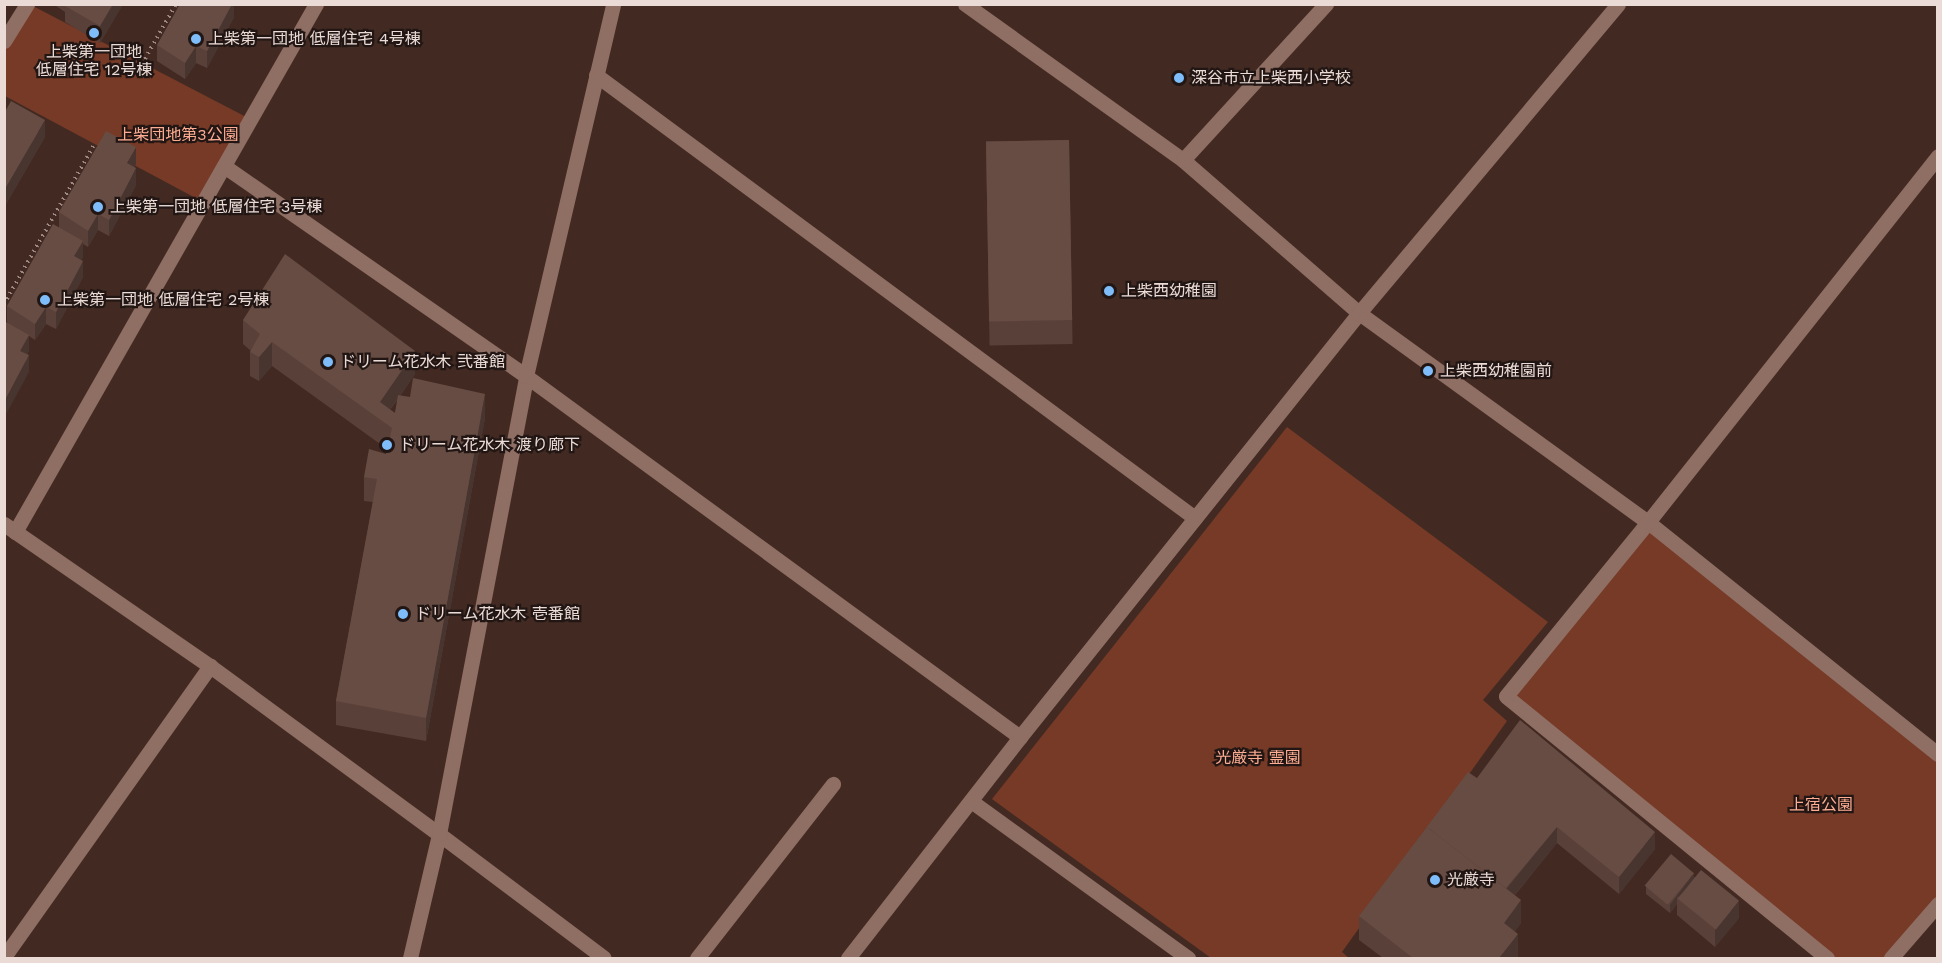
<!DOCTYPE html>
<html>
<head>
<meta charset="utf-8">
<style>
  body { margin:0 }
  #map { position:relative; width:1942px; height:963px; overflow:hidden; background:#422a23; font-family:"Work Sans","Noto Sans JP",sans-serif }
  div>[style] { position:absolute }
  .green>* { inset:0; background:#763a27 }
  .path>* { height:4px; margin-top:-2px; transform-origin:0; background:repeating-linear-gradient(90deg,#9e8a84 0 1.5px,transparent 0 6px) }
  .minor>* { height:15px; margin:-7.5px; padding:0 7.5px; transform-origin:7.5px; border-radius:7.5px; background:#8f6e64 }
  .wall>* { inset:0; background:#59413a; transform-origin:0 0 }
  .shaded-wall>* { inset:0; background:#48352f }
  .building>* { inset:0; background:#674c43; transform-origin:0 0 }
  .dots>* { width:16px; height:16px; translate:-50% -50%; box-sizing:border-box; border:3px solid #211613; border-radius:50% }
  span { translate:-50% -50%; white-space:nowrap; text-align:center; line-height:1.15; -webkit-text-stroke:4.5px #211613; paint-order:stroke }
  .poi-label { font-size:16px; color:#ebdbd6 }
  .left { translate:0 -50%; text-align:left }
  .park-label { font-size:16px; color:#fead93 }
  .frame { position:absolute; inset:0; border:6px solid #ebdbd6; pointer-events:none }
</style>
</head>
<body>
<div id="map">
  <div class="green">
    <i style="clip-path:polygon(31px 5px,250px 119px,203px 202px,5px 96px,4px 41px)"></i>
    <i style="clip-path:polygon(1287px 427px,1548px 622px,1483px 700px,1507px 721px,1342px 952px,1349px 958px,1211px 958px,992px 799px)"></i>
    <i style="clip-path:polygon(1648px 522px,1937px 751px,1937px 904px,1891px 958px,1827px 958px,1506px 696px)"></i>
  </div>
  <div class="path">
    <i style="left:142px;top:64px;width:69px;rotate:-60.5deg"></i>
    <i style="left:4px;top:304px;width:185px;rotate:-60.5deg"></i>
  </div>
  <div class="minor">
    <i style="left:965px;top:4px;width:268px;rotate:35.6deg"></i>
    <i style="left:1183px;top:160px;width:233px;rotate:41deg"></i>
    <i style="left:1359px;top:313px;width:357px;rotate:35.9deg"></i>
    <i style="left:1648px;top:522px;width:371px;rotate:38.7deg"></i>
    <i style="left:4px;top:41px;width:44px;rotate:-58.1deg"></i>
    <i style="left:596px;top:75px;width:745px;rotate:36.49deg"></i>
    <i style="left:1183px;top:160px;width:212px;rotate:-47.5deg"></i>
    <i style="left:224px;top:166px;width:368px;rotate:34.8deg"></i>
    <i style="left:526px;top:376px;width:612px;rotate:36.16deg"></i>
    <i style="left:4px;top:524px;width:250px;rotate:34.6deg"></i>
    <i style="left:210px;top:666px;width:284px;rotate:36.3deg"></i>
    <i style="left:439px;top:834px;width:206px;rotate:36.9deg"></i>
    <i style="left:15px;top:532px;width:608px;rotate:-60.31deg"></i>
    <i style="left:971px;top:801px;width:268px;rotate:35.9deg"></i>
    <i style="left:4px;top:957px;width:357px;rotate:-54.7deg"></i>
    <i style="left:410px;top:958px;width:127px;rotate:-76.8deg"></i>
    <i style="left:439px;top:834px;width:466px;rotate:-79.2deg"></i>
    <i style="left:526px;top:376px;width:382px;rotate:-76.8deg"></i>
    <i style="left:697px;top:958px;width:221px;rotate:-52deg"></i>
    <i style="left:848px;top:958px;width:280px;rotate:-52.1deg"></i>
    <i style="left:1020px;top:737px;width:543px;rotate:-51.36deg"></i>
    <i style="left:1359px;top:313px;width:403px;rotate:-50deg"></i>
    <i style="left:1827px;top:958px;width:414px;rotate:-140.8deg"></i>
    <i style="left:1506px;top:696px;width:225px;rotate:-50.8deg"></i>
    <i style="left:1648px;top:522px;width:467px;rotate:-51.6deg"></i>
    <i style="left:1891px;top:958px;width:72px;rotate:-49deg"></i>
  </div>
  <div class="wall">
    <i style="clip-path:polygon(53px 4px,123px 4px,100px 43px,65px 22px,65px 12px)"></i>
    <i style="clip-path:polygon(234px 4px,234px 17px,207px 68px,196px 63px,185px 79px,157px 61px,157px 45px)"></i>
    <i style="clip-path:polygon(4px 109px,45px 137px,6px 204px,4px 203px)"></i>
    <i style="left:1069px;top:140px;width:204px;height:83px;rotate:89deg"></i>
    <i style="clip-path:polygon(136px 164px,134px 167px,136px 185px,109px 236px,98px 230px,88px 247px,83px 244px,83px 257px,81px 260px,83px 277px,56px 329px,46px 324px,35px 340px,29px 336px,29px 351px,27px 354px,29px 372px,7px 322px,7px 306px,59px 227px,59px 212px)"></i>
    <i style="clip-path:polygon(evenodd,243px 320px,415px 374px,400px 396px,485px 418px,426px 741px,336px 725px,336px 701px,373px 502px,364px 501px,364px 477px,386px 454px,387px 449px,272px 366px,259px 381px,250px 376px,250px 352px,251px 351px,243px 344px,243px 320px,398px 399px,395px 413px,390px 410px,398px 399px)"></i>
    <i style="clip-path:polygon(1477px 778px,1655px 849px,1619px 894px,1557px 843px,1515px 895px,1521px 923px,1515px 931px,1518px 957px,1517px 958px,1383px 958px,1359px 940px,1359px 916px)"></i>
    <i style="clip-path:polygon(1694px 877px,1739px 918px,1715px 947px,1677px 915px,1677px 904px,1670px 913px,1646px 894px,1646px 886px)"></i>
  </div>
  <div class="shaded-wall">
    <i style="clip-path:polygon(113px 4px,123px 4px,100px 43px,100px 26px)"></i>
    <i style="clip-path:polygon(232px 4px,234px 4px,234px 17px,207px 68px,207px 51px)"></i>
    <i style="clip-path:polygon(196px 46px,196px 63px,185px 79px,185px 63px)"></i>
    <i style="clip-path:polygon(45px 120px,45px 137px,6px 204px,6px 187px)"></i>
    <i style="clip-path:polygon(136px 147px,136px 164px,127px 180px,127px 163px)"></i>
    <i style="clip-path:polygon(136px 168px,136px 185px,109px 236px,109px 220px)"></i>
    <i style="clip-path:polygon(98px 214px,98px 230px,88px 247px,88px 231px)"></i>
    <i style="clip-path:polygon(83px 241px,83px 257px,74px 273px,74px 256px)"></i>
    <i style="clip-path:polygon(83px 261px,83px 277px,56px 329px,56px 312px)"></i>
    <i style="clip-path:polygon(46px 307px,46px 324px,35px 340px,35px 324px)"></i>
    <i style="clip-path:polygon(29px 335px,29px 351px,20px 367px,20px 351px)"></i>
    <i style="clip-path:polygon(272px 342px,272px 366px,259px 381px,259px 357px)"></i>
    <i style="clip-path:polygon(415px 351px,415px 374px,382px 421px,380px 402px)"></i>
    <i style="clip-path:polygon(29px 355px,29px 372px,4px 418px,4px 402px)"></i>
    <i style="clip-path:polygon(485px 394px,485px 418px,426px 741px,426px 718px)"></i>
    <i style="clip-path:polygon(1557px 827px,1557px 843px,1503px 909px,1503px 893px)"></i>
    <i style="clip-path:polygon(1655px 832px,1655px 849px,1619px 894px,1619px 877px)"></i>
    <i style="clip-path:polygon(1694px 873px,1694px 882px,1677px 898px,1677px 904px,1670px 913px,1670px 905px)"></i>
    <i style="clip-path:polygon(1521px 900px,1521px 923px,1504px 946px,1504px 923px)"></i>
    <i style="clip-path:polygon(1739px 901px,1739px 918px,1715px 947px,1715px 930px)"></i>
    <i style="clip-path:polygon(1518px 934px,1518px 957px,1517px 958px,1499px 958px)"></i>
  </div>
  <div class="building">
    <i style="clip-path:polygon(65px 4px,113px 4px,100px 26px,65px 6px)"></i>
    <i style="clip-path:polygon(180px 4px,232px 4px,207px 51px,196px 46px,185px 63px,157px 45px)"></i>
    <i style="clip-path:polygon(11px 101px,45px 120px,6px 187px,4px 186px,4px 109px,6px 110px)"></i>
    <i style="clip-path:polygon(106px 131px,136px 147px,127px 163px,136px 168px,109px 220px,98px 214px,88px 231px,59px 212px)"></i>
    <i style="left:1069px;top:140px;width:180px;height:83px;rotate:89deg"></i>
    <i style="clip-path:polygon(53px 224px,83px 241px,74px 256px,83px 261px,56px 312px,46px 307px,35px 324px,7px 306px)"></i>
    <i style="clip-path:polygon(285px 254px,415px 351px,380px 402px,395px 413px,398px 395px,410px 397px,413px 378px,485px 394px,426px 718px,336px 701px,377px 479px,364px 477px,369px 449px,386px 454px,392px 428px,272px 342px,259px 357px,250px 352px,260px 334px,243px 320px)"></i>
    <i style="clip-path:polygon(4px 321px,29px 335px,20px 351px,29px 355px,4px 402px)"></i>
    <i style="clip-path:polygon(1520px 720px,1655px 832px,1619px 877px,1557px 827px,1506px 888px,1427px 827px,1423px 832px,1468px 772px,1477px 778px)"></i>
    <i style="clip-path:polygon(1427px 827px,1521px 900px,1504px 923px,1518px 934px,1499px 958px,1413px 958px,1359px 916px)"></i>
    <i style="left:1671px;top:854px;width:30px;height:41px;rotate:40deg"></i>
    <i style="left:1701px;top:870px;width:49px;height:37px;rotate:39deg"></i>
  </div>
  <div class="dots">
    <i style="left:94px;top:33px;background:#7ebdf9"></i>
    <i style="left:196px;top:39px;background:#7ebdf9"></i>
    <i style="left:1179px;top:78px;background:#7ebdf9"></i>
    <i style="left:98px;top:207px;background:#7ebdf9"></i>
    <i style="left:1109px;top:291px;background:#7ebdf9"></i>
    <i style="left:45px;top:300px;background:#7ebdf9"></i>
    <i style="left:328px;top:362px;background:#7ebdf9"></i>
    <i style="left:1428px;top:371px;background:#7ebdf9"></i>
    <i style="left:387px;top:445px;background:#7ebdf9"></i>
    <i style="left:403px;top:614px;background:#7ebdf9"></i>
    <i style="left:1435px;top:880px;background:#7ebdf9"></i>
  </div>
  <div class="poi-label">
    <span class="left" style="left:208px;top:39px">上柴第一団地 低層住宅 4号棟</span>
    <span style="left:94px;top:61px">上柴第一団地<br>低層住宅 12号棟</span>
    <span class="left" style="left:1191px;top:78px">深谷市立上柴西小学校</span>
    <span class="left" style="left:110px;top:207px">上柴第一団地 低層住宅 3号棟</span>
    <span class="left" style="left:1121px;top:291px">上柴西幼稚園</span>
    <span class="left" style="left:57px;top:300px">上柴第一団地 低層住宅 2号棟</span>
    <span class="left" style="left:340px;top:362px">ドリーム花水木 弐番館</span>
    <span class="left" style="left:1440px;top:371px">上柴西幼稚園前</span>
    <span class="left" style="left:399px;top:445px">ドリーム花水木 渡り廊下</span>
    <span class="left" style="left:415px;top:614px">ドリーム花水木 壱番館</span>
    <span class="left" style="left:1447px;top:880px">光厳寺</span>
  </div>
  <div class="park-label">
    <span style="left:178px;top:135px">上柴団地第3公園</span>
    <span style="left:1258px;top:758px">光厳寺 霊園</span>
    <span style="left:1821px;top:805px">上宿公園</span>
  </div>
  <div class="frame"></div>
</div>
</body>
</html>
